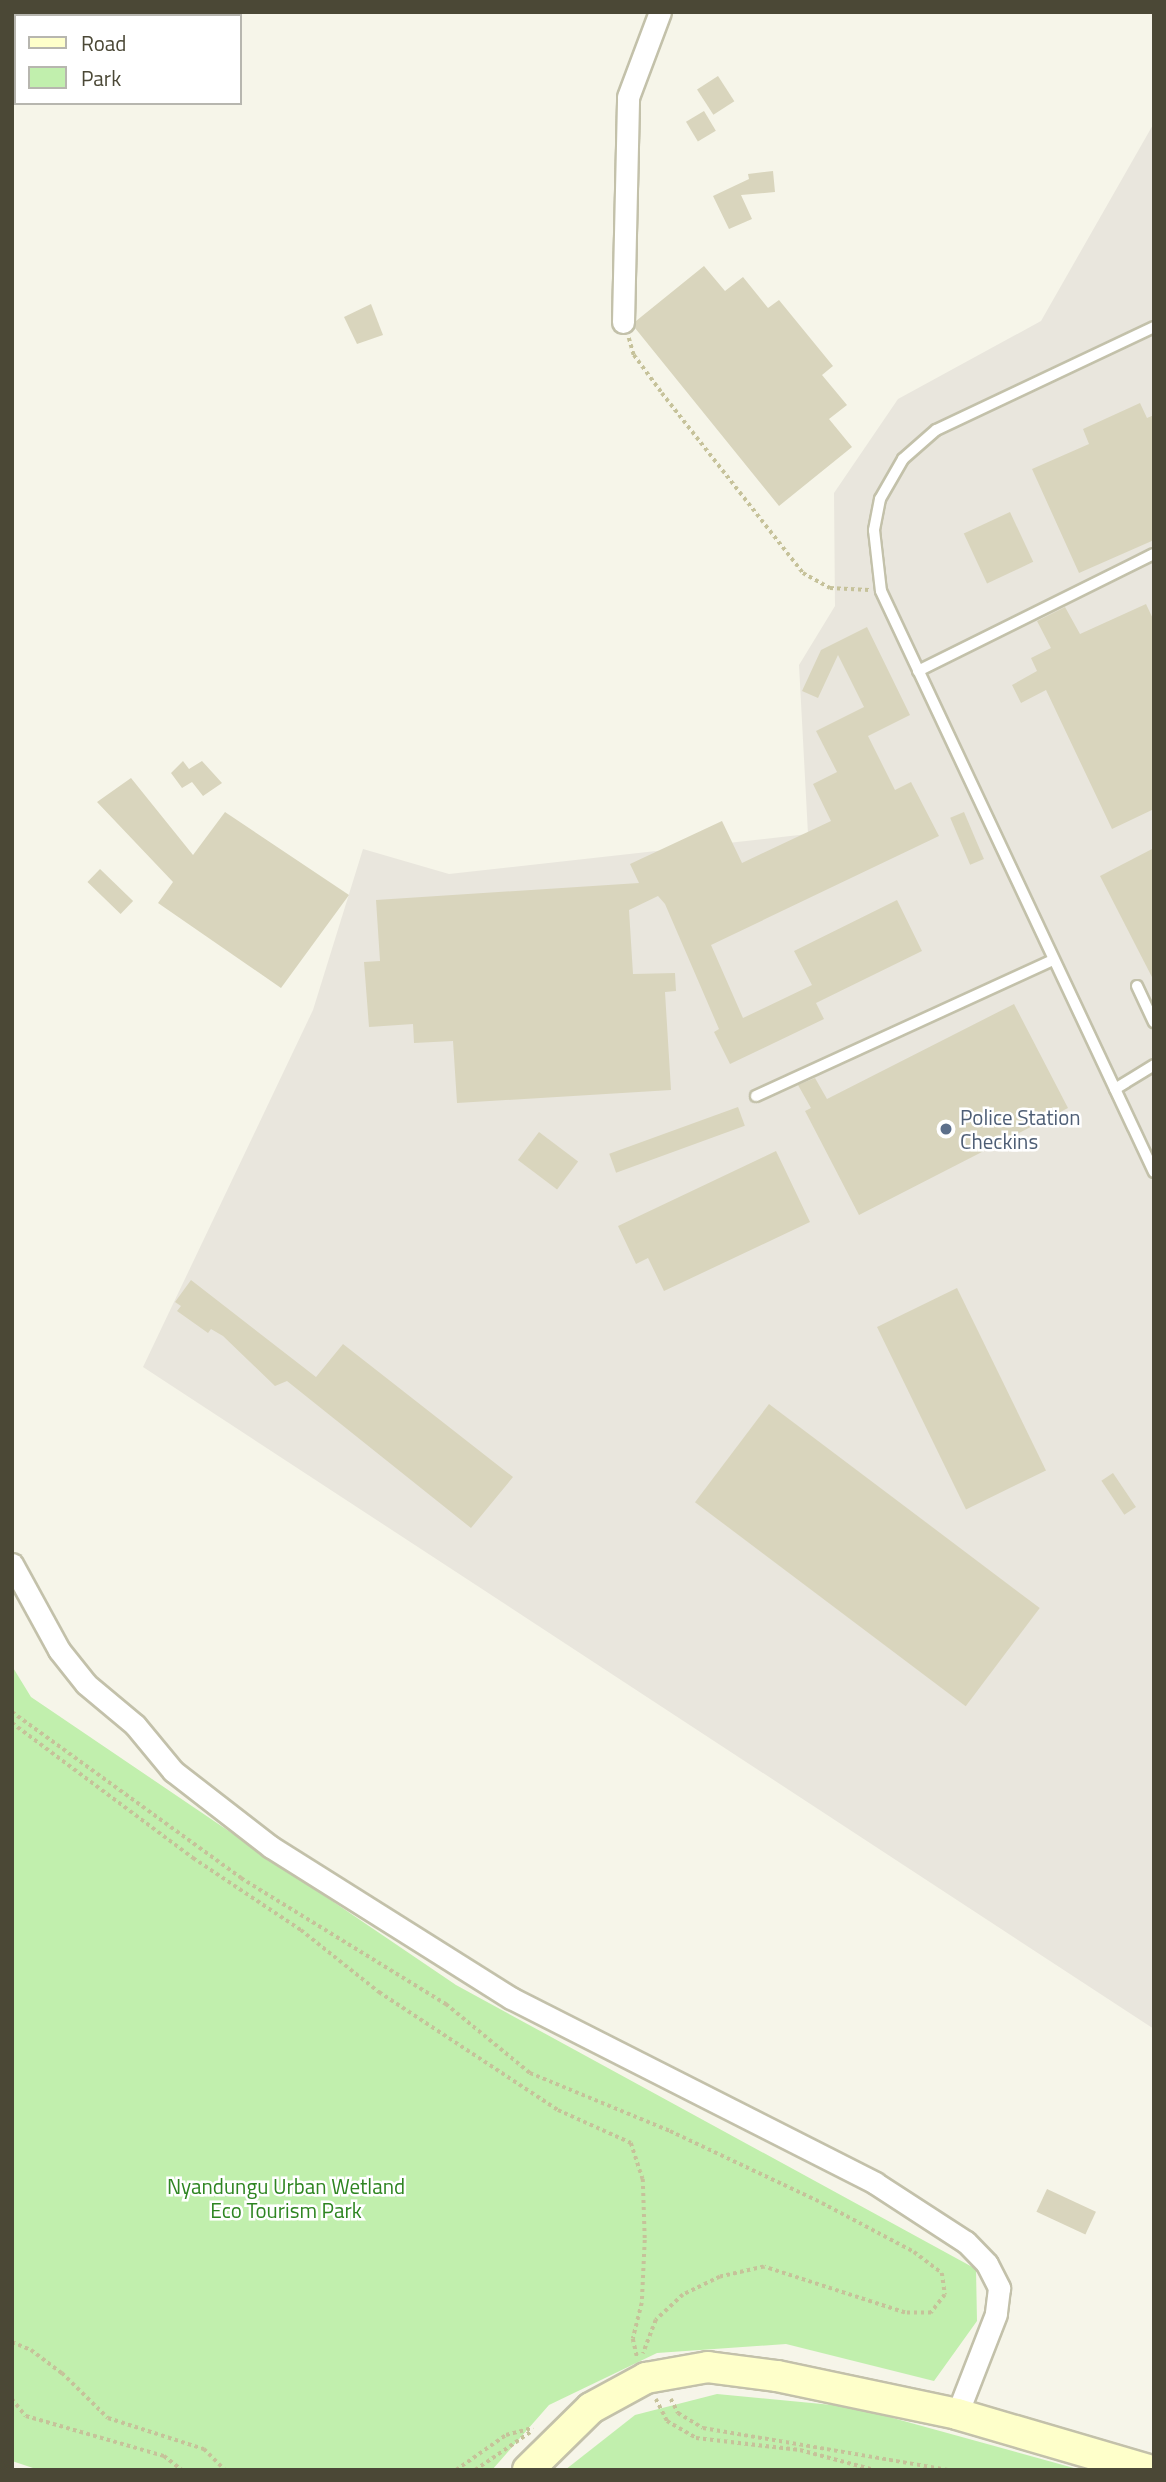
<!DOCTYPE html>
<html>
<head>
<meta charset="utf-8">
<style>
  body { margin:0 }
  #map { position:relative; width:1166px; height:2482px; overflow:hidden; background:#f6f5e9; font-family:"Titillium Web",sans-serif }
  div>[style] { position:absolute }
  .industrial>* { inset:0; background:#e9e6dd }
  .green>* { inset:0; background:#c1efad }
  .building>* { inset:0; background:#d9d5bd; transform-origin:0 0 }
  .path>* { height:3.5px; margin-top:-1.75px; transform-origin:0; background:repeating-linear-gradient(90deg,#c6c29a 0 3.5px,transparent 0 7px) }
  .roads { filter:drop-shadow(2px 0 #c3c1aa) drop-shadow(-2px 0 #c3c1aa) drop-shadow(0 2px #c3c1aa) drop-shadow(0 -2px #c3c1aa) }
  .service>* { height:10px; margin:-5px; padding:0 5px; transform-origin:5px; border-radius:5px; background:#fff }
  .minor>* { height:21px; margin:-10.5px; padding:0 10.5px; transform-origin:10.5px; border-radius:10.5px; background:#fff }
  .secondary>* { height:30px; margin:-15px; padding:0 15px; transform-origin:15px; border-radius:15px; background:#feffca }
  .dots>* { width:19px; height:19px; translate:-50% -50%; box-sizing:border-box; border:4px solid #fff; border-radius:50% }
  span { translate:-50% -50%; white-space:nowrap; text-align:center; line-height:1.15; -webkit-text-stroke:5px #fff; paint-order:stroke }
  .service-label { font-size:21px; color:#4e5e75 }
  .left { translate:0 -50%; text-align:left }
  .park-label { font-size:21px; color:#2e8521 }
  .frame { position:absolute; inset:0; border:14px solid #4b4836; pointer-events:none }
  .legend { position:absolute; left:14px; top:14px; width:228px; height:91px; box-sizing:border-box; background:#fff; border:2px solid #b7b6af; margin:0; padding:9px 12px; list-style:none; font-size:21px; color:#4b4836 }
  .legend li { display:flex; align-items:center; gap:14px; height:35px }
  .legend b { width:35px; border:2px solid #b7b6af }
</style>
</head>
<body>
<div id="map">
  <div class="industrial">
    <i style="clip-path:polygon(1154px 123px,1154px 2029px,143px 1367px,313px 1010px,363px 849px,449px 874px,808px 834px,799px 665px,835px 606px,834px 493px,898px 399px,1041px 321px)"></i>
  </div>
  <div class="green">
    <i style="clip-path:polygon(12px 1666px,31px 1697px,456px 1985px,976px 2269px,977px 2321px,934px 2381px,786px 2344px,657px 2353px,549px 2405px,492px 2470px,39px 2470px,12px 2461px)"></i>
    <i style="clip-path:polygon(717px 2394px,853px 2407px,1081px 2470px,565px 2470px,635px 2415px)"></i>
  </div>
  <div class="building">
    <i style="left:718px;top:76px;width:30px;height:25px;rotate:57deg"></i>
    <i style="left:704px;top:111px;width:23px;height:21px;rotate:59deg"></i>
    <i style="clip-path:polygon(773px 171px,775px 192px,741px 195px,752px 219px,729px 229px,713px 196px,749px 179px,748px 174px)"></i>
    <i style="clip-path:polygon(704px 266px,725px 291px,743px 277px,768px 308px,779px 300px,833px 366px,822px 375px,847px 405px,829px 419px,852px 447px,779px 506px,635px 328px,636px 321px)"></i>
    <i style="clip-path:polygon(371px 304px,383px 335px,357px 344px,344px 317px)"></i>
    <i style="clip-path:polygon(1140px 403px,1147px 418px,1154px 415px,1154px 540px,1079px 573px,1032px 469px,1089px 444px,1083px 429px)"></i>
    <i style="left:1010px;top:512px;width:55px;height:51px;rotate:65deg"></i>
    <i style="clip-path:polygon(1146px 604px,1154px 621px,1154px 809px,1112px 829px,1046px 690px,1021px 703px,1012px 685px,1037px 671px,1031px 658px,1051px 648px,1037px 621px,1065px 607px,1080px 634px)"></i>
    <i style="clip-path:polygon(867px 627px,910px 715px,868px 736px,895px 790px,911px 782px,939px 836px,711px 945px,743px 1018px,812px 985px,794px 951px,897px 900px,922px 951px,816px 1003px,824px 1019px,730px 1064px,714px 1032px,719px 1029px,665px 904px,658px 896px,629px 910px,633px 974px,675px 973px,676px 991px,665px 992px,671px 1090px,457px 1103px,453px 1041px,414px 1043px,413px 1024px,369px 1027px,364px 962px,380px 961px,376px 900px,639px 883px,630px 864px,722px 821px,742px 863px,831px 821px,813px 784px,837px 772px,816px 731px,864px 707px,838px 655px,818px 698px,802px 691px,821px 650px)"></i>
    <i style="clip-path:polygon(183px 761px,189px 769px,202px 761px,222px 783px,203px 796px,192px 782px,182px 788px,171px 773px)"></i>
    <i style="clip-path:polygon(131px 778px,193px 855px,225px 812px,349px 895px,281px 988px,158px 903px,173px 882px,97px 802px)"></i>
    <i style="left:964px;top:812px;width:51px;height:15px;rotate:67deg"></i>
    <i style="clip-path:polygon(1154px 848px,1154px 981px,1100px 876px)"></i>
    <i style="left:100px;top:869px;width:46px;height:18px;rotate:44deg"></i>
    <i style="clip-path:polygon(1014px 1004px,1068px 1108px,859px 1215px,805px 1111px,811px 1108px,798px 1085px,815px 1078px,827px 1099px)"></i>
    <i style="left:738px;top:1107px;width:20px;height:137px;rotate:70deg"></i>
    <i style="left:539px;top:1132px;width:49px;height:35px;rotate:37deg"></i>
    <i style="clip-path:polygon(776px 1151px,810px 1222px,664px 1291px,648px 1258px,636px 1264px,618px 1226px)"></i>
    <i style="clip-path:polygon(191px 1280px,316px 1377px,343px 1344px,513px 1477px,471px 1528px,287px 1381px,275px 1386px,223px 1336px,211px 1329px,208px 1333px,177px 1311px,181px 1306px,175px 1302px)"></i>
    <i style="left:957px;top:1288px;width:203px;height:89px;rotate:64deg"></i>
    <i style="left:769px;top:1404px;width:339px;height:123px;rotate:37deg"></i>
    <i style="left:1113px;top:1473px;width:41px;height:14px;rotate:56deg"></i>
    <i style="left:1047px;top:2189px;width:54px;height:25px;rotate:25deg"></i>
  </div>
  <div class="path">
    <i style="left:629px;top:338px;width:18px;rotate:74deg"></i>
    <i style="left:634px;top:355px;width:47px;rotate:53.6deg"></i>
    <i style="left:662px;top:393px;width:229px;rotate:51.9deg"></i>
    <i style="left:803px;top:573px;width:31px;rotate:29deg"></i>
    <i style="left:830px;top:588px;width:39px;rotate:3deg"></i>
    <i style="left:12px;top:1712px;width:283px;rotate:35.9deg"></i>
    <i style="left:241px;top:1878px;width:241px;rotate:31.6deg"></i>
    <i style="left:446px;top:2004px;width:109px;rotate:39.4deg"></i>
    <i style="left:530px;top:2073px;width:152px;rotate:22.5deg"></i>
    <i style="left:670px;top:2131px;width:168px;rotate:25.3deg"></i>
    <i style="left:822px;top:2203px;width:104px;rotate:28deg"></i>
    <i style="left:914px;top:2252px;width:35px;rotate:37deg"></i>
    <i style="left:942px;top:2273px;width:22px;rotate:82deg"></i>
    <i style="left:945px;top:2295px;width:23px;rotate:128deg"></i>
    <i style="left:931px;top:2313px;width:26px;rotate:180deg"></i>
    <i style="left:905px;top:2313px;width:148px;rotate:-161.9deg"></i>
    <i style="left:764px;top:2267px;width:45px;rotate:167.2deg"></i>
    <i style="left:720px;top:2277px;width:41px;rotate:154.1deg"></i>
    <i style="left:683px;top:2295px;width:37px;rotate:137deg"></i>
    <i style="left:656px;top:2320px;width:36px;rotate:111deg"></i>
    <i style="left:12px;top:1723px;width:226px;rotate:36.7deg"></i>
    <i style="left:193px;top:1858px;width:130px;rotate:33.7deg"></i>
    <i style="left:301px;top:1930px;width:100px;rotate:38.5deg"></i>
    <i style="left:379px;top:1992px;width:214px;rotate:33.4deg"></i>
    <i style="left:558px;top:2110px;width:80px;rotate:24.3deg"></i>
    <i style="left:631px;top:2143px;width:38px;rotate:72deg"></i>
    <i style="left:643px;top:2179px;width:61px;rotate:88.1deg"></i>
    <i style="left:645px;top:2240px;width:63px;rotate:92.7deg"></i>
    <i style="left:642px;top:2303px;width:37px;rotate:104deg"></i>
    <i style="left:633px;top:2339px;width:18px;rotate:77deg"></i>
    <i style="left:12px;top:2342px;width:21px;rotate:23deg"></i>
    <i style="left:31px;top:2350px;width:39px;rotate:37deg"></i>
    <i style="left:62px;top:2373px;width:64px;rotate:44.4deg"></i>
    <i style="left:108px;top:2418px;width:101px;rotate:17.9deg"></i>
    <i style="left:204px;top:2449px;width:30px;rotate:45deg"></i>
    <i style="left:12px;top:2399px;width:22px;rotate:51deg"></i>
    <i style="left:26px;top:2416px;width:144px;rotate:16.2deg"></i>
    <i style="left:164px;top:2456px;width:23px;rotate:38deg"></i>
    <i style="left:656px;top:2399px;width:25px;rotate:63deg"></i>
    <i style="left:667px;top:2421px;width:34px;rotate:30deg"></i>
    <i style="left:696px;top:2438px;width:105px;rotate:6.6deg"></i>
    <i style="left:800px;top:2450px;width:77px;rotate:15.1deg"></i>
    <i style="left:671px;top:2399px;width:16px;rotate:63deg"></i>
    <i style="left:678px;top:2413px;width:29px;rotate:31deg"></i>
    <i style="left:703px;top:2428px;width:250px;rotate:9.7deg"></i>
    <i style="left:456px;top:2470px;width:61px;rotate:-35deg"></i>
    <i style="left:506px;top:2435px;width:28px;rotate:-15deg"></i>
    <i style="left:475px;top:2470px;width:69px;rotate:-34.4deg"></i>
  </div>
  <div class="roads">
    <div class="service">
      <i style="left:1154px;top:327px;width:241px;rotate:154.7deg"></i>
      <i style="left:936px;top:430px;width:44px;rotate:138.7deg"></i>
      <i style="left:903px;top:459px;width:46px;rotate:119.9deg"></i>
      <i style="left:880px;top:499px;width:32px;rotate:101deg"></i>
      <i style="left:874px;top:530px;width:61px;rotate:83.5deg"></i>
      <i style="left:881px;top:591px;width:642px;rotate:64.83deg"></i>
      <i style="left:918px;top:671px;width:263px;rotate:-26.4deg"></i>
      <i style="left:1137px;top:986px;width:40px;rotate:65deg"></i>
      <i style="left:1115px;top:1089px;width:46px;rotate:-31.6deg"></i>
      <i style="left:756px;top:1096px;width:327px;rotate:-24.6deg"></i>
    </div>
    <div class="minor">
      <i style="left:623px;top:322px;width:225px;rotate:-88.7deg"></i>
      <i style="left:628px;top:97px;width:91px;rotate:-69.4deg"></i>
      <i style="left:12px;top:1564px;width:98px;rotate:61.3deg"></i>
      <i style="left:59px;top:1650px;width:43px;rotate:51.5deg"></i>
      <i style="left:86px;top:1684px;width:64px;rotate:39.9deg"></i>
      <i style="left:135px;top:1725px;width:60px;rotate:50.4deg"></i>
      <i style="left:173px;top:1771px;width:124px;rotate:37.8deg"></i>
      <i style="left:271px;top:1847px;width:284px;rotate:32.2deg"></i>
      <i style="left:511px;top:1998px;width:408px;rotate:26.9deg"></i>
      <i style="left:875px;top:2183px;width:108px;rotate:33deg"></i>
      <i style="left:966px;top:2242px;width:30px;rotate:46deg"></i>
      <i style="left:987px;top:2264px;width:27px;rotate:63deg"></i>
      <i style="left:999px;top:2288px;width:26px;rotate:97deg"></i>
      <i style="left:996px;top:2314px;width:107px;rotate:111.3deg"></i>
    </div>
    <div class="secondary">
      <i style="left:528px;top:2470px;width:88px;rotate:-44.5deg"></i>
      <i style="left:591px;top:2408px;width:63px;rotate:-28.6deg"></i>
      <i style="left:646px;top:2378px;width:63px;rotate:-10.1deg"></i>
      <i style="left:708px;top:2367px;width:70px;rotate:7.4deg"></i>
      <i style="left:777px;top:2376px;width:184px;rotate:11.9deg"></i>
      <i style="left:957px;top:2414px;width:200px;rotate:16.3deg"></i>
    </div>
  </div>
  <div class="dots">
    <i style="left:946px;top:1129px;background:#5c6f8a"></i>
  </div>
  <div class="service-label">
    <span class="left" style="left:960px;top:1129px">Police Station<br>Checkins</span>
  </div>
  <div class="park-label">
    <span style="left:286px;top:2198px">Nyandungu Urban Wetland<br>Eco Tourism Park</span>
  </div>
  <div class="frame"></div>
  <ul class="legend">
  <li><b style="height:9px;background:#feffca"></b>Road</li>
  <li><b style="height:19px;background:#c1efad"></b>Park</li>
  </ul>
</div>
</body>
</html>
